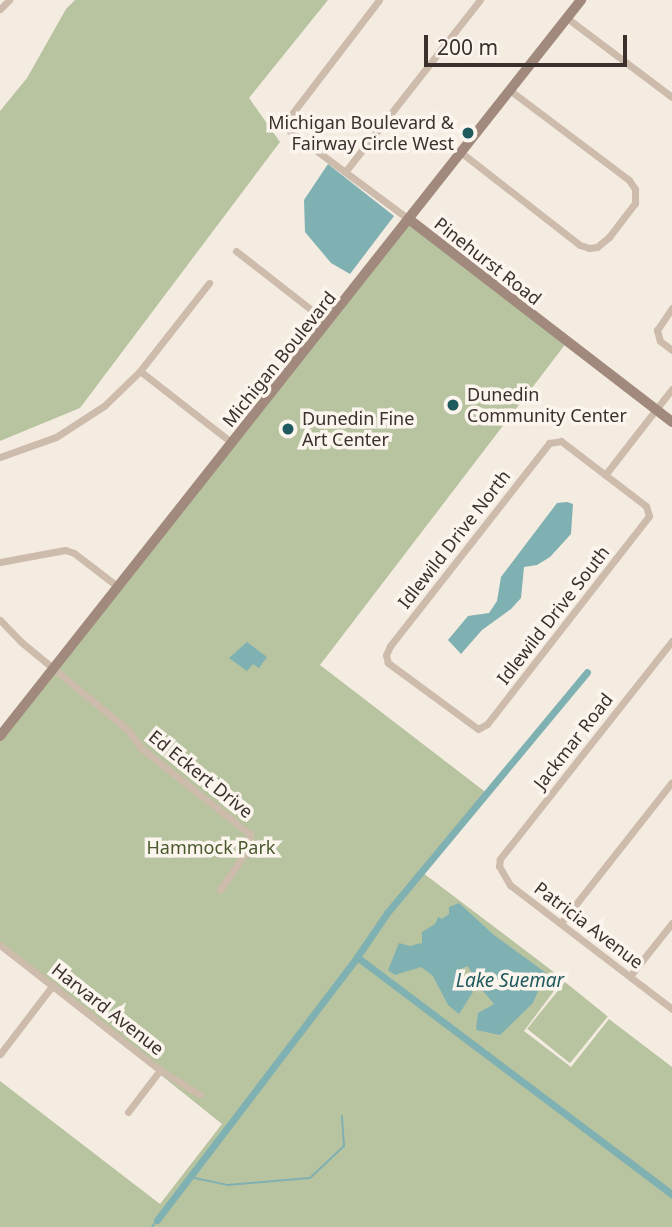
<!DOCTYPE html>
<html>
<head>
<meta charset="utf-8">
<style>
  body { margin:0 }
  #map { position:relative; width:672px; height:1227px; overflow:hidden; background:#f4ebe1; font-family:"Noto Sans",sans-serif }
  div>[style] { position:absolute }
  .green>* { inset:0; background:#b8c4a0; transform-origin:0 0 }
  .water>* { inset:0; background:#7fb0b2 }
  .stream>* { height:2px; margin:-1px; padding:0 1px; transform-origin:1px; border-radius:1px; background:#7fb0b2 }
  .canal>* { height:7px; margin:-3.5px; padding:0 3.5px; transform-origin:3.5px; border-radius:3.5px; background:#7fb0b2 }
  .street>* { height:7px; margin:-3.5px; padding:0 3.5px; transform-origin:3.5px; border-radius:3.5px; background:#cdbbac }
  .secondary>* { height:10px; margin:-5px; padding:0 5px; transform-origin:5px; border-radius:5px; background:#a18a7d }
  .dots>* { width:19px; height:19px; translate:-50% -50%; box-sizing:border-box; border:4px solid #fbf5ee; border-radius:50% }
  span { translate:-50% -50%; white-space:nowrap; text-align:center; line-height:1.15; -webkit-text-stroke:7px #fbf5ee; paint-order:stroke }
  .poi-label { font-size:18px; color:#3b302b }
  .right { translate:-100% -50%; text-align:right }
  .left { translate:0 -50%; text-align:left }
  .street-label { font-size:18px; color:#3b302b }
  .park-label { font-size:18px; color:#4a5a2e }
  .water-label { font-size:19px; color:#1f5a5e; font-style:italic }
  .scale { position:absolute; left:424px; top:35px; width:203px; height:32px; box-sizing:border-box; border:4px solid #3b302b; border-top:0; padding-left:9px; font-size:21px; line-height:24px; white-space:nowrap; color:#3b302b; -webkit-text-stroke:5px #fbf5ee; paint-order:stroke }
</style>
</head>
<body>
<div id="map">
  <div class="green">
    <i style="clip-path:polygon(75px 0,328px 0,249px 98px,280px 142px,80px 408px,0 441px,0 111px,27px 78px,66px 9px)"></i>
    <i style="clip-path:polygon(410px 220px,567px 342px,320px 665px,488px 794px,423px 873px,563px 979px,524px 1031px,571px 1067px,609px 1019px,672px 1067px,672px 1227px,0 1227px,0 1081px,160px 1204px,222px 1124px,0 946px,0 738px)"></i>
    <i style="left:565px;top:982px;width:55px;height:60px;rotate:39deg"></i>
  </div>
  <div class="water">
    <i style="clip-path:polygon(328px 164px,394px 216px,350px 274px,331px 263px,305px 232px,304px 200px)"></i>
    <i style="clip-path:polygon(567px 502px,573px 504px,571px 534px,550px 557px,537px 565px,524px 567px,521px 598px,511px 609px,482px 630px,461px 654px,448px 640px,468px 616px,489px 613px,497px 601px,501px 577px,557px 503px)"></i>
    <i style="clip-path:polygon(247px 642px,267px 657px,259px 668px,253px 664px,247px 671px,229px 658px)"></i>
    <i style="clip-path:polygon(459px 903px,494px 935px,546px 973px,533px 1003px,500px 1035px,476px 1030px,478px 1013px,494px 1004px,477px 984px,468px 966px,460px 969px,458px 974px,473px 992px,459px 1014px,448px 1005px,433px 976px,421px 967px,395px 975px,388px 970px,399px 943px,410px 946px,422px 943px,422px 932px,435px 924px,438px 917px,442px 919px,449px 914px,449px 907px)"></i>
  </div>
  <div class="stream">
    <i style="left:190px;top:1177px;width:39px;rotate:12deg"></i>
    <i style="left:228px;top:1185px;width:82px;rotate:-4.9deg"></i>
    <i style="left:310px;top:1178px;width:47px;rotate:-43.3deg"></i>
    <i style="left:344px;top:1146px;width:30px;rotate:-94deg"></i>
    <i style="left:152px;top:1227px;width:9px;rotate:-54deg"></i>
  </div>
  <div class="canal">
    <i style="left:357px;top:957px;width:394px;rotate:37deg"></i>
    <i style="left:157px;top:1220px;width:330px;rotate:-52.7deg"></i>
    <i style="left:357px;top:957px;width:53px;rotate:-55.7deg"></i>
    <i style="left:387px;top:913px;width:313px;rotate:-50.3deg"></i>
  </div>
  <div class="street">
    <i style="left:379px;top:0;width:155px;rotate:127.4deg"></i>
    <i style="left:285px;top:123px;width:9px;rotate:58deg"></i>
    <i style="left:290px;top:131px;width:149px;rotate:36.6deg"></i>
    <i style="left:0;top:9px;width:13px;rotate:-45deg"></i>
    <i style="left:567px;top:18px;width:131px;rotate:37deg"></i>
    <i style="left:463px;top:154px;width:148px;rotate:37.9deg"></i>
    <i style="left:580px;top:245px;width:9px;rotate:18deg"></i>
    <i style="left:589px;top:248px;width:8px;rotate:-7deg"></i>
    <i style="left:597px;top:247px;width:16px;rotate:-40deg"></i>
    <i style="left:609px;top:237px;width:43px;rotate:-52.6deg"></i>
    <i style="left:635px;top:203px;width:14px;rotate:-90deg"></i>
    <i style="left:635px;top:189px;width:11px;rotate:-124deg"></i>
    <i style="left:629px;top:180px;width:148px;rotate:-143deg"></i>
    <i style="left:345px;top:172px;width:219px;rotate:-51.9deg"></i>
    <i style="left:236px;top:251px;width:117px;rotate:38deg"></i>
    <i style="left:672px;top:308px;width:27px;rotate:124deg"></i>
    <i style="left:657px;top:330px;width:11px;rotate:75deg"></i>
    <i style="left:660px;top:341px;width:15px;rotate:37deg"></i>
    <i style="left:140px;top:371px;width:117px;rotate:38deg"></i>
    <i style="left:561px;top:441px;width:107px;rotate:37.4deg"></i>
    <i style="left:646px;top:506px;width:10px;rotate:73deg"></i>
    <i style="left:649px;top:516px;width:264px;rotate:127.9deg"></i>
    <i style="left:487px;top:724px;width:10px;rotate:151deg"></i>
    <i style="left:478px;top:729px;width:112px;rotate:-143.7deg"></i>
    <i style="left:388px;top:663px;width:8px;rotate:-104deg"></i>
    <i style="left:386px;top:655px;width:10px;rotate:-66deg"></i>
    <i style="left:390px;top:646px;width:258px;rotate:-51.9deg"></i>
    <i style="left:549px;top:443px;width:12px;rotate:-9deg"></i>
    <i style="left:0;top:457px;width:59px;rotate:-19.7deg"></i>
    <i style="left:56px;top:437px;width:57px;rotate:-32.9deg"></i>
    <i style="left:104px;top:406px;width:50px;rotate:-44.2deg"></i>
    <i style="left:140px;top:371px;width:112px;rotate:-51.9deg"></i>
    <i style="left:605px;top:475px;width:109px;rotate:-52.1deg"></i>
    <i style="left:0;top:562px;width:66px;rotate:-10.5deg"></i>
    <i style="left:65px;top:550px;width:9px;rotate:18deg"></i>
    <i style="left:74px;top:553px;width:54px;rotate:37.5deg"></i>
    <i style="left:0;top:620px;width:29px;rotate:46deg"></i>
    <i style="left:20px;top:641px;width:140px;rotate:39.5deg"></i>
    <i style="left:128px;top:730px;width:22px;rotate:54deg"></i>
    <i style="left:141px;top:748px;width:139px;rotate:38.3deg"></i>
    <i style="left:250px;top:834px;width:16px;rotate:101deg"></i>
    <i style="left:247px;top:850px;width:48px;rotate:124deg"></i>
    <i style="left:672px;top:641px;width:278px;rotate:128.3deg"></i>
    <i style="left:500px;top:859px;width:7px;rotate:98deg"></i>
    <i style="left:499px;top:866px;width:22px;rotate:60deg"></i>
    <i style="left:510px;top:885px;width:204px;rotate:37.4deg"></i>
    <i style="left:561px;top:923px;width:179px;rotate:-51.8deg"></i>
    <i style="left:0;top:945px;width:203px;rotate:38deg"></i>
    <i style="left:160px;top:1070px;width:47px;rotate:32deg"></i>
    <i style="left:630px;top:976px;width:68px;rotate:-51.6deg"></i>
    <i style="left:0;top:1054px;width:87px;rotate:-52.5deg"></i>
    <i style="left:128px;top:1112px;width:53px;rotate:-52.7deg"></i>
  </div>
  <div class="secondary">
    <i style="left:410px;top:220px;width:331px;rotate:37.6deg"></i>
    <i style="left:0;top:736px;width:938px;rotate:-51.71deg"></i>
  </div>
  <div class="dots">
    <i style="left:468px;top:133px;background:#1f5a5e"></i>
    <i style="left:453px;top:405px;background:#1f5a5e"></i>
    <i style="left:288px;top:429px;background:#1f5a5e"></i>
  </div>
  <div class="poi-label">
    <span class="right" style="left:454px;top:133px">Michigan Boulevard &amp;<br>Fairway Circle West</span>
    <span class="left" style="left:467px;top:405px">Dunedin<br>Community Center</span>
    <span class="left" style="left:302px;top:429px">Dunedin Fine<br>Art Center</span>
  </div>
  <div class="street-label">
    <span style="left:488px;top:261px;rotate:38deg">Pinehurst Road</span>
    <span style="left:279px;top:359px;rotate:-51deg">Michigan Boulevard</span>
    <span style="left:454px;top:539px;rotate:-52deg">Idlewild Drive North</span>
    <span style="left:553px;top:615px;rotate:-52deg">Idlewild Drive South</span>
    <span style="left:573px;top:741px;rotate:-52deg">Jackmar Road</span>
    <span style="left:201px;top:774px;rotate:39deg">Ed Eckert Drive</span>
    <span style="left:589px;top:925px;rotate:37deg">Patricia Avenue</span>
    <span style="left:108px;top:1009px;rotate:38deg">Harvard Avenue</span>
  </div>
  <div class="park-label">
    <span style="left:211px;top:847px">Hammock Park</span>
  </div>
  <div class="water-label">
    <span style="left:510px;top:981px">Lake Suemar</span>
  </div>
  <div class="scale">200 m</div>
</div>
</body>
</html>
